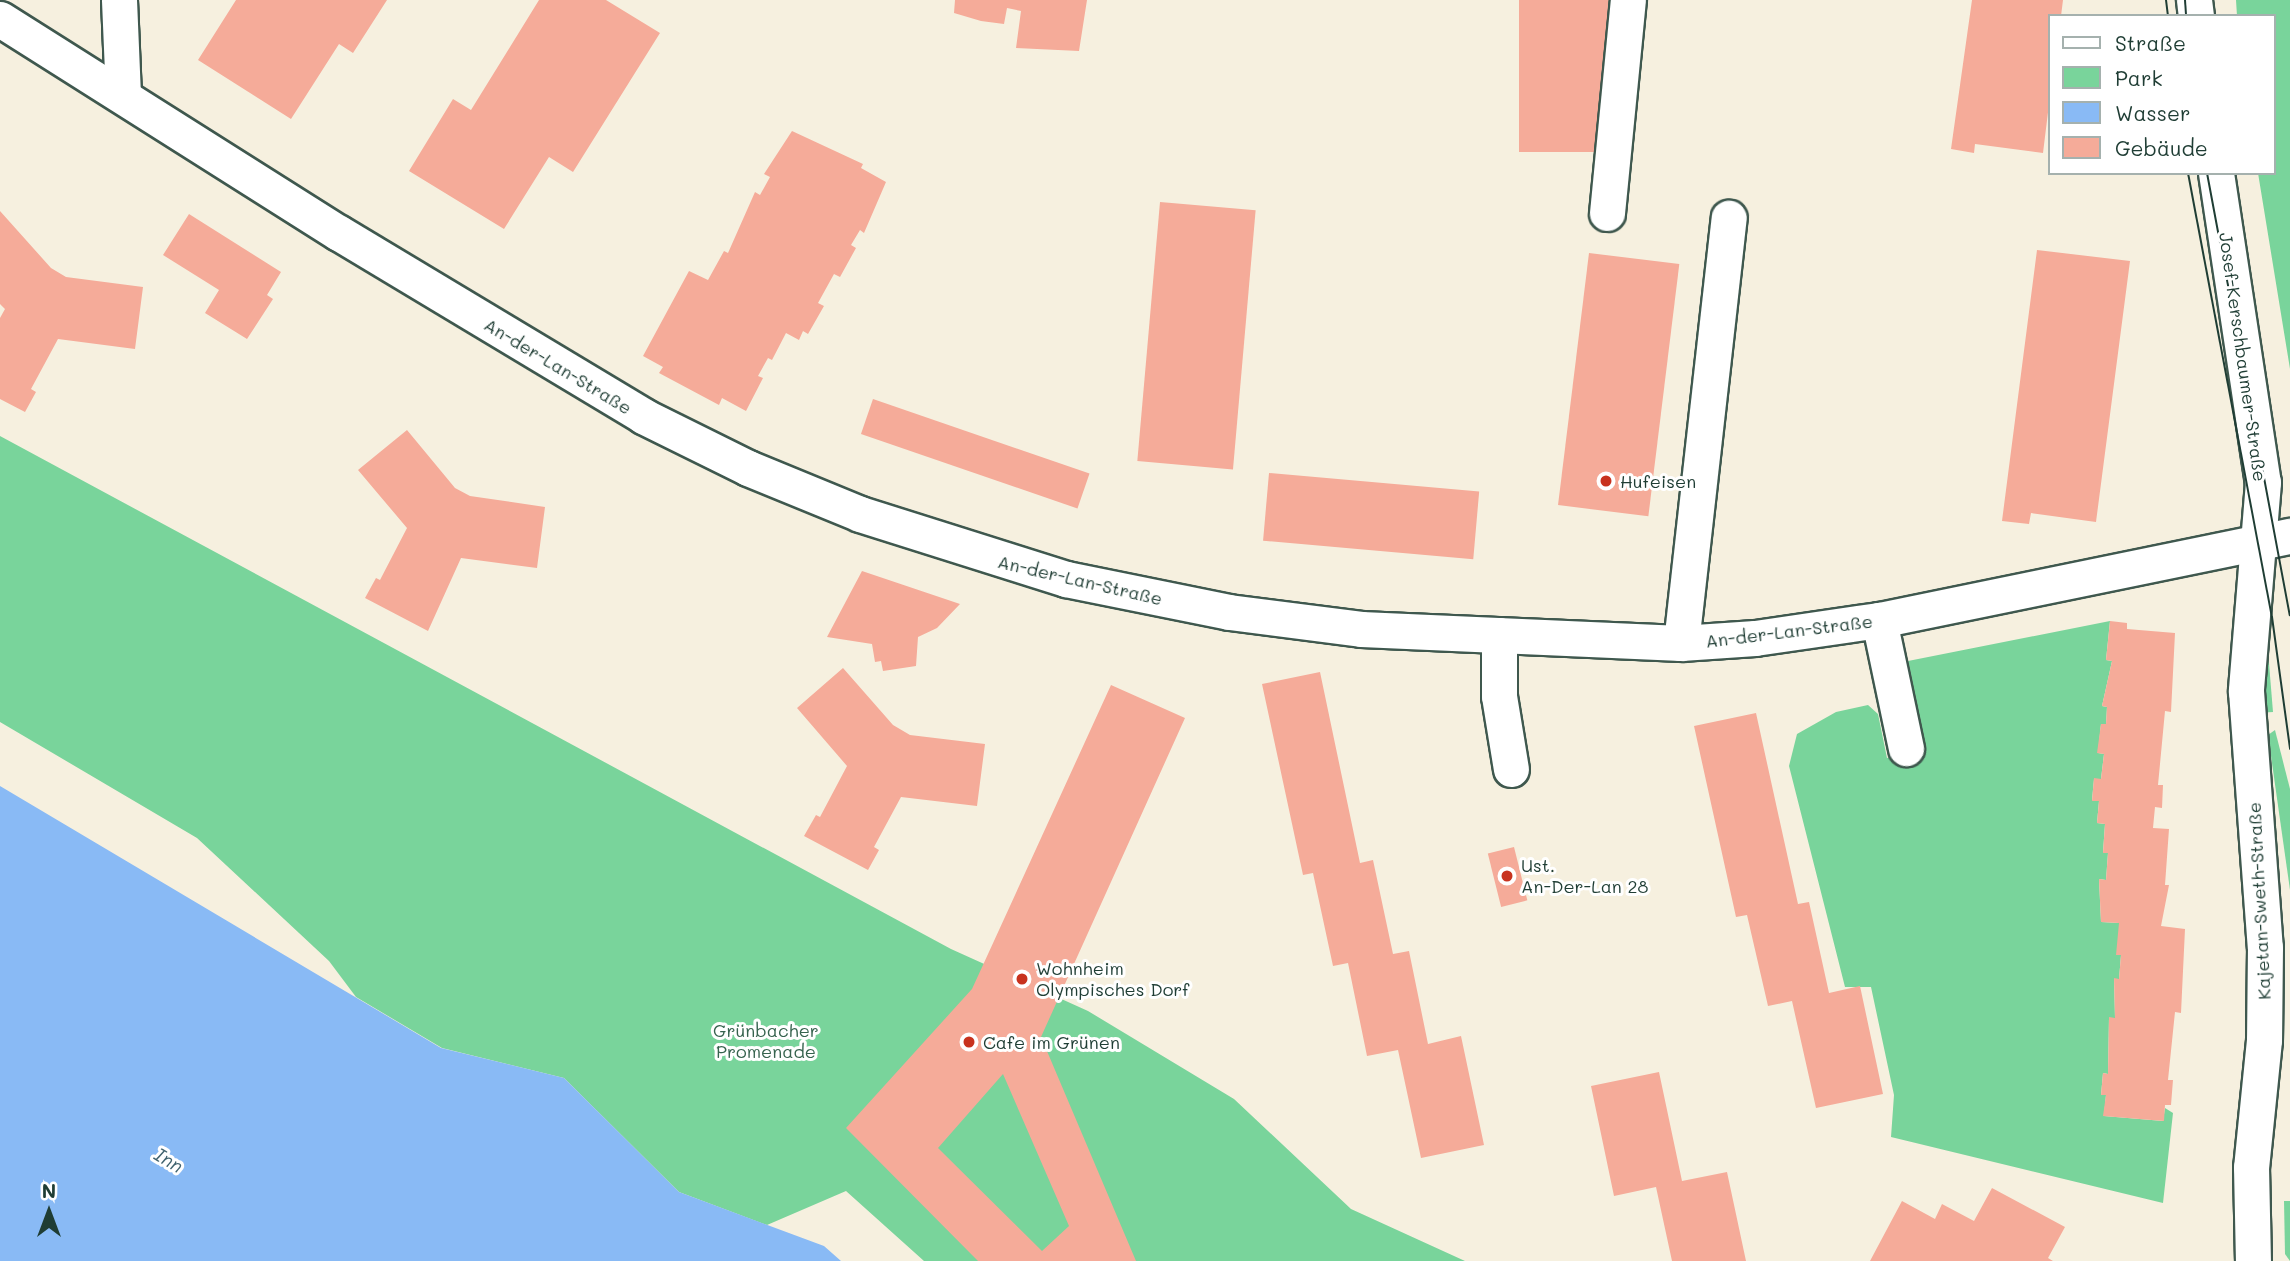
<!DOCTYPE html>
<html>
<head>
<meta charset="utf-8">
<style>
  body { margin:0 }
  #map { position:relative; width:2290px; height:1261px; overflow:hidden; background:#f6f0df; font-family:Mali,sans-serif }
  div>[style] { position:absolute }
  .green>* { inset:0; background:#79d49b }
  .water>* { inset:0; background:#89baf5 }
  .building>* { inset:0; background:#f5ab99; transform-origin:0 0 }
  .roads { filter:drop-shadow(2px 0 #3f584e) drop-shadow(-2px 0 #3f584e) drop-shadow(0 2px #3f584e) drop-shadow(0 -2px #3f584e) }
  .minor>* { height:35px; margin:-17.5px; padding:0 17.5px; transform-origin:17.5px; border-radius:17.5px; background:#fff }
  .tram>* { height:2px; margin:-1px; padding:0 1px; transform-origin:1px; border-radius:1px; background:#1f3d34 }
  .dots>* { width:19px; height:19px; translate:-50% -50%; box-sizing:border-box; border:4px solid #fff; border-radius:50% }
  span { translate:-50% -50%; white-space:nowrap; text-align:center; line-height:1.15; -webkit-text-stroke:6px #fff; paint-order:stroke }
  .street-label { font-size:18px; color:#1f3d34 }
  .poi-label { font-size:18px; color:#1f3d34 }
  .left { translate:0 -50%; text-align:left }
  .park-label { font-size:18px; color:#36634e }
  .water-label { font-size:19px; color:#3f626e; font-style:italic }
  .legend { position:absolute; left:2048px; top:14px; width:228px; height:161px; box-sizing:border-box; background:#fff; border:2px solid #a5b1ae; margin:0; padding:9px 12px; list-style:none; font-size:21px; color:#1f3d34 }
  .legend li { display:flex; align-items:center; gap:14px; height:35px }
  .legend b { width:35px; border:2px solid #a5b1ae }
  .north { position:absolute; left:14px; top:1177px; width:70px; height:70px; -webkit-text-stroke:5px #fff; paint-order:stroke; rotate:0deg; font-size:19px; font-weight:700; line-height:28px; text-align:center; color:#1f3d34 }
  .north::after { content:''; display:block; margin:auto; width:24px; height:32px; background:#1f3d34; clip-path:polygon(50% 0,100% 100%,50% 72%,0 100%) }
</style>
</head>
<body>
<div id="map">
  <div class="green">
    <i style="clip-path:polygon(2236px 0,2290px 0,2290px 369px,2258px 173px,2274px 173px,2274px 16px,2237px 16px)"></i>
    <i style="clip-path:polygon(0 436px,951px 949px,1088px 1011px,1234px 1099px,1351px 1209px,1465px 1261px,924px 1261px,846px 1191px,767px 1225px,679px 1192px,564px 1078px,442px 1048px,356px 997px,329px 961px,197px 838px,0 722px)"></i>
    <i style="clip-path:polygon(2265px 615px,2273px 712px,2257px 713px)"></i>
    <i style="clip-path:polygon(2110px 621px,2106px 660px,2112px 661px,2102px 706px,2107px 707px,2106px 724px,2101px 724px,2098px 753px,2104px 754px,2101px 779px,2094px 779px,2092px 800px,2099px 801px,2097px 823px,2105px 824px,2103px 852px,2108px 853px,2106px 880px,2099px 879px,2101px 922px,2119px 923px,2121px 955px,2119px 979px,2114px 979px,2115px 1018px,2109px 1018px,2108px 1074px,2103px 1073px,2101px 1095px,2106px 1095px,2104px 1116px,2163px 1121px,2165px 1108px,2173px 1113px,2163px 1203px,1891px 1137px,1894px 1095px,1871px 987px,1845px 987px,1789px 766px,1797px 734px,1836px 712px,1868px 705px,1878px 714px,1887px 758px,1926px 748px,1908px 661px)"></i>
    <i style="clip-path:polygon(2275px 730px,2290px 789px,2290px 890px,2268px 735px)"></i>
    <i style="clip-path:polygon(2284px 1201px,2290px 1201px,2290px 1261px,2285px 1254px)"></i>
  </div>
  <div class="water">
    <i style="clip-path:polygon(0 786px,441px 1048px,564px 1078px,679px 1192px,824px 1246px,841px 1261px,0 1261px)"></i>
  </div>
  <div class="building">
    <i style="clip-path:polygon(236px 0,387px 0,353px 53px,339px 44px,291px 119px,198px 60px)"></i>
    <i style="clip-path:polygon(539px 0,606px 0,660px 33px,573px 172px,549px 157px,504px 229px,409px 171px,453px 99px,471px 110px)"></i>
    <i style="clip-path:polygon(955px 0,1087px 0,1079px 51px,1016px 48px,1021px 11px,1007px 8px,1004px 24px,981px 21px,954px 13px)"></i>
    <i style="left:1519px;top:0;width:93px;height:152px"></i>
    <i style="clip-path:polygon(1972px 0,2063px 0,2061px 16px,2050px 16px,2050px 96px,2043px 153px,1975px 144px,1974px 153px,1951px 149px)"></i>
    <i style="clip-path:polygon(792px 131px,863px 164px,861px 168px,886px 182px,864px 233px,860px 230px,851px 245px,856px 248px,840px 277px,834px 274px,818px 303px,824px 306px,808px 334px,803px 331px,799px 340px,786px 333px,772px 360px,768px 358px,758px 376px,763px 378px,746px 411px,722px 398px,719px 405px,659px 373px,663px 367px,643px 356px,689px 271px,708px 280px,724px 251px,728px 253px,755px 192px,760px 195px,770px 177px,764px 174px)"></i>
    <i style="left:1160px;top:202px;width:96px;height:260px;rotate:5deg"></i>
    <i style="clip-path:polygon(0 211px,51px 268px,66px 277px,143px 287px,135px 349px,58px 339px,31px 389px,36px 392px,25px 412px,0 399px,0 318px,5px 309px,0 304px)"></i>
    <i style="clip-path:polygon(189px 214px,281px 272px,267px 295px,273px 299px,247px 339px,205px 313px,219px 290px,163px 255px)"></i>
    <i style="clip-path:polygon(2037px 250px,2130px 261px,2096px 522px,2031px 513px,2029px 524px,2002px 521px)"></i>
    <i style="left:1589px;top:253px;width:91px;height:254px;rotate:7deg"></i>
    <i style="left:873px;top:399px;width:229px;height:37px;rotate:19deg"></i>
    <i style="clip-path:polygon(407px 430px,455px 488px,470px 496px,545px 507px,537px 568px,461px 558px,428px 631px,365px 598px,376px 578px,380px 580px,407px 528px,358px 470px)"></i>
    <i style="left:1269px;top:473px;width:211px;height:68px;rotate:5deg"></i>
    <i style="clip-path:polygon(862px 571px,960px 604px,937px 628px,918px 637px,916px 666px,883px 671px,881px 661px,875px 662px,872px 644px,827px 637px)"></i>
    <i style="clip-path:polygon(2110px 621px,2127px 623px,2127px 629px,2175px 633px,2171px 712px,2165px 711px,2158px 785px,2163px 785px,2162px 808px,2155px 807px,2153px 828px,2169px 829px,2165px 885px,2169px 885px,2161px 926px,2185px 929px,2181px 1013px,2175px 1012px,2168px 1080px,2173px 1080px,2171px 1105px,2165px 1105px,2164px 1121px,2103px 1116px,2106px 1095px,2101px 1095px,2103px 1073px,2108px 1074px,2109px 1017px,2115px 1018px,2114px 978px,2119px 979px,2121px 955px,2116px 955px,2119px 923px,2101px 922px,2099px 879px,2106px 880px,2108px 853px,2103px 853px,2105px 824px,2097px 823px,2099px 801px,2092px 801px,2094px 778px,2101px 779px,2104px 754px,2097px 753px,2101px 724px,2106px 724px,2107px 707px,2102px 706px,2112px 661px,2106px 660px)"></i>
    <i style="clip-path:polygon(843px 668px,893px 725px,910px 735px,985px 744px,977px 806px,901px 797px,874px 847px,879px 850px,868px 870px,804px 836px,816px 815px,820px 817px,847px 766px,797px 708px)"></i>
    <i style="clip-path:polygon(1320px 672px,1360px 863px,1373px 860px,1393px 954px,1409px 951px,1428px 1044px,1461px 1036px,1484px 1145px,1421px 1158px,1398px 1050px,1367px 1056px,1348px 963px,1333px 966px,1313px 873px,1303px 875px,1262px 684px)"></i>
    <i style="clip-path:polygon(evenodd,1111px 685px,1185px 718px,1041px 1037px,1136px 1261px,978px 1261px,846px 1128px,972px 989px,1111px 685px,1003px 1074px,1069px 1226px,1042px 1251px,938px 1148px,1003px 1074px)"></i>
    <i style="clip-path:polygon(1756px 713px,1798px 904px,1809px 902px,1829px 993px,1860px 986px,1883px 1094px,1816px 1108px,1792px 1001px,1768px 1006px,1747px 915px,1736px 917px,1694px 726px)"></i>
    <i style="left:1514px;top:847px;width:55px;height:27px;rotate:76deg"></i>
    <i style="clip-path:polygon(1659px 1072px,1682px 1181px,1727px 1172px,1746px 1261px,1672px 1261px,1656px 1187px,1614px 1196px,1591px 1086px)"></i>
    <i style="clip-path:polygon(1992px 1188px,2065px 1227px,2048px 1258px,2053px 1261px,1870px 1261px,1902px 1201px,1935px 1219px,1942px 1204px,1974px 1221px)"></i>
  </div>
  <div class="roads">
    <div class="minor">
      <i style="left:119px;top:0;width:96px;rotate:87.6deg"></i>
      <i style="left:2194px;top:0;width:16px;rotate:83deg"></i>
      <i style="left:0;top:19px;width:401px;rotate:32.3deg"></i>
      <i style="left:339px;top:233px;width:355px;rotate:31deg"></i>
      <i style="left:643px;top:416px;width:117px;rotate:26.3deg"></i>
      <i style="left:748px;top:468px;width:121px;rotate:22.3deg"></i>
      <i style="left:860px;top:514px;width:216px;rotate:17.5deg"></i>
      <i style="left:1066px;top:579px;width:166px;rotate:11.4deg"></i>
      <i style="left:1229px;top:612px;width:133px;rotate:7.3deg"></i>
      <i style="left:1361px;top:629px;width:320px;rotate:2.5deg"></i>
      <i style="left:1681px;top:643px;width:74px;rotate:-3.9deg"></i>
      <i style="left:1755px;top:638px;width:125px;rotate:-8.3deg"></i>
      <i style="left:1879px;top:620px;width:419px;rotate:-11.6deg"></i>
      <i style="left:2216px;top:173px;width:313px;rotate:81.4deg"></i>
      <i style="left:2263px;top:482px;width:210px;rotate:94.7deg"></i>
      <i style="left:2246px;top:691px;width:257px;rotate:85.8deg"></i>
      <i style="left:2265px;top:947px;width:93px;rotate:90.6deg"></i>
      <i style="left:2264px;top:1040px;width:128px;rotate:95.8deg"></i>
      <i style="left:2251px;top:1167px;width:94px;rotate:88.8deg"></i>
      <i style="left:1607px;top:213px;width:214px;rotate:-84.4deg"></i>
      <i style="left:1879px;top:620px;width:131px;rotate:78.1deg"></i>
      <i style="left:1499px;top:635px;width:61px;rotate:90deg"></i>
      <i style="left:1499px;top:696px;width:74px;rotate:80.7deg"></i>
      <i style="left:1681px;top:643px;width:428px;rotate:-83.6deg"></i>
    </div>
  </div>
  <div class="tram">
    <i style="left:2166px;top:0;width:16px;rotate:83deg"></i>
    <i style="left:2185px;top:0;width:16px;rotate:86deg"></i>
    <i style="left:2188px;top:173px;width:452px;rotate:79.3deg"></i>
    <i style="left:2272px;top:617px;width:133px;rotate:82.2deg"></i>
    <i style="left:2207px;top:173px;width:450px;rotate:79.4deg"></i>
  </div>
  <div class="dots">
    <i style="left:1606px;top:481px;background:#c8321e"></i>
    <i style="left:1507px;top:876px;background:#c8321e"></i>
    <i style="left:1022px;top:979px;background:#c8321e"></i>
    <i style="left:969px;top:1042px;background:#c8321e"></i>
  </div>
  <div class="street-label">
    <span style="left:2243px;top:357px;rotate:82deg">Josef-Kerschbaumer-Straße</span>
    <span style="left:558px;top:366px;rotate:31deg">An-der-Lan-Straße</span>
    <span style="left:1080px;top:580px;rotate:13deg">An-der-Lan-Straße</span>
    <span style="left:1789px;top:631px;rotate:-7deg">An-der-Lan-Straße</span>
    <span style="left:2259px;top:901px;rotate:-93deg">Kajetan-Sweth-Straße</span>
  </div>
  <div class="poi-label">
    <span class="left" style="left:1620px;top:481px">Hufeisen</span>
    <span class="left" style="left:1521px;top:876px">Ust.<br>An-Der-Lan 28</span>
    <span class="left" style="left:1036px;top:979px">Wohnheim<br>Olympisches Dorf</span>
    <span class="left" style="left:983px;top:1042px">Cafe im Grünen</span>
  </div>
  <div class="park-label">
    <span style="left:766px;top:1041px">Grünbacher<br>Promenade</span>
  </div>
  <div class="water-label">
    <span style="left:169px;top:1160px;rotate:31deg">Inn</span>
  </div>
  <ul class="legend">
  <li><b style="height:9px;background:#fff"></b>Straße</li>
  <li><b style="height:19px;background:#79d49b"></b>Park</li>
  <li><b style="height:19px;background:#89baf5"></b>Wasser</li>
  <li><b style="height:19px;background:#f5ab99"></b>Gebäude</li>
  </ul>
  <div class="north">N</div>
</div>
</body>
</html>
